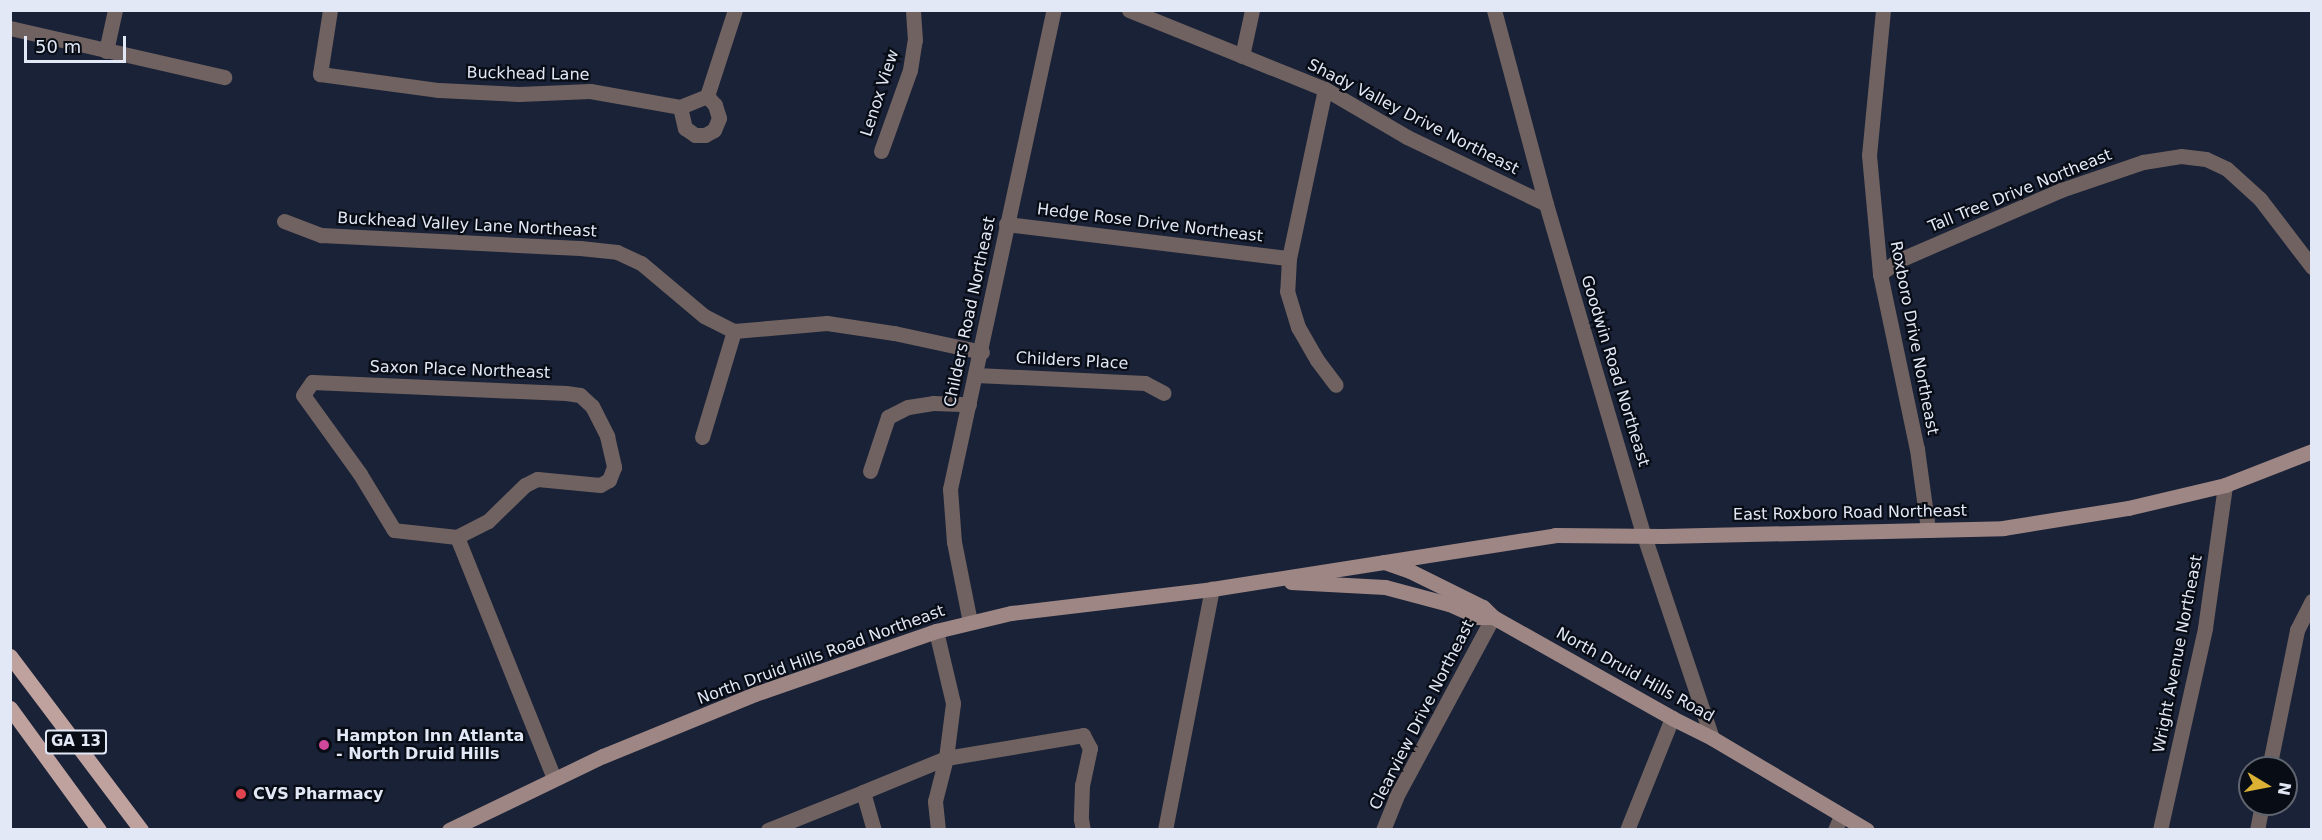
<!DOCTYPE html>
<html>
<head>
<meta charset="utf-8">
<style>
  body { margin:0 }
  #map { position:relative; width:2322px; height:840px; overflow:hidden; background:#1a2237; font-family:"DejaVu Sans",sans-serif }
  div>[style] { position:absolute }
  .minor>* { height:15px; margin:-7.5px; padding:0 7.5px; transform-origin:7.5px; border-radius:7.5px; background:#706260 }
  .secondary>* { height:15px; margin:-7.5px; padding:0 7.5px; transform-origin:7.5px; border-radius:7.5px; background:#9d8683 }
  .primary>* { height:15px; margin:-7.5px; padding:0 7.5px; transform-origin:7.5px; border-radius:7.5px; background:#bfa29e }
  .dots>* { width:16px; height:16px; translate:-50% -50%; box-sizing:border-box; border:3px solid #080c15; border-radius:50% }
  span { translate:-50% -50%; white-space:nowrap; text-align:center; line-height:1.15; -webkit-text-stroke:4.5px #080c15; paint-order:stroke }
  .shield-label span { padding:2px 4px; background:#080c15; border:2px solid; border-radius:4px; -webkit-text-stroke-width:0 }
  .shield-label { font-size:15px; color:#e2e8f6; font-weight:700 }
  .street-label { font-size:16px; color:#e2e8f6 }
  .poi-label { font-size:16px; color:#e2e8f6; font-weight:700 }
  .left { translate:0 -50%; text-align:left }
  .frame { position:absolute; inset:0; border:12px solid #e2e8f6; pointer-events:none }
  .north { position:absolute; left:2238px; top:756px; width:60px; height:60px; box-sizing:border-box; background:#080c15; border:2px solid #5f646f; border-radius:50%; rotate:100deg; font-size:16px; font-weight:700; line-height:24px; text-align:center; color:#e2e8f6 }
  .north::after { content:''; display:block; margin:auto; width:21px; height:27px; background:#dbb233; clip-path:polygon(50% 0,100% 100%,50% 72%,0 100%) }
  .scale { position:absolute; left:24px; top:36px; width:102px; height:27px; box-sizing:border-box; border:3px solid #e2e8f6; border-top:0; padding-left:8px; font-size:18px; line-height:21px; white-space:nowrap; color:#e2e8f6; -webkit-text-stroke:4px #080c15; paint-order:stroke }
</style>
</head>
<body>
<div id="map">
  <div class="minor">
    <i style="left:330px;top:10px;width:65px;rotate:98.9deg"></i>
    <i style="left:320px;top:74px;width:120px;rotate:7.7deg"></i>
    <i style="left:439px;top:90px;width:80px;rotate:2.9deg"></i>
    <i style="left:519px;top:94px;width:71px;rotate:-2.4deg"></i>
    <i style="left:590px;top:91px;width:91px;rotate:10.1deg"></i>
    <i style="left:680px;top:107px;width:29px;rotate:-22deg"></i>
    <i style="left:707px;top:96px;width:90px;rotate:-72deg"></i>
    <i style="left:1129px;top:10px;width:211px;rotate:22deg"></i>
    <i style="left:1325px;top:89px;width:95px;rotate:30.3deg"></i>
    <i style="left:1407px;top:137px;width:154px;rotate:25.7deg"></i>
    <i style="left:1494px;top:10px;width:201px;rotate:75deg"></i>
    <i style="left:1546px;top:204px;width:346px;rotate:73.6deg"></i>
    <i style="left:1644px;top:536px;width:213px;rotate:71.4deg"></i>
    <i style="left:1883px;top:10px;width:146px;rotate:95.5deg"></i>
    <i style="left:1869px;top:155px;width:120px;rotate:84.7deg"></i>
    <i style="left:1880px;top:274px;width:179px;rotate:78.1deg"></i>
    <i style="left:1917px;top:449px;width:81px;rotate:82.2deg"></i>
    <i style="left:10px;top:28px;width:220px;rotate:12.9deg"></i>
    <i style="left:106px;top:51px;width:42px;rotate:-77.6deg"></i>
    <i style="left:1242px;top:56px;width:47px;rotate:-77.7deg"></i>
    <i style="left:1325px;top:89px;width:173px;rotate:102deg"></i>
    <i style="left:1289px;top:258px;width:33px;rotate:93deg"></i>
    <i style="left:1287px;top:291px;width:38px;rotate:73deg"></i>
    <i style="left:1298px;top:327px;width:38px;rotate:60deg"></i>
    <i style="left:1317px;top:360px;width:31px;rotate:53deg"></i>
    <i style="left:680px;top:107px;width:22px;rotate:77deg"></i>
    <i style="left:685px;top:128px;width:12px;rotate:35deg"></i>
    <i style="left:695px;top:135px;width:10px"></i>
    <i style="left:705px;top:135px;width:10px;rotate:-29deg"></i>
    <i style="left:714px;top:130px;width:13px;rotate:-67deg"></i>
    <i style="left:719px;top:118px;width:14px;rotate:-107deg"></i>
    <i style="left:715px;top:105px;width:12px;rotate:-132deg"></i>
    <i style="left:881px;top:151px;width:86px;rotate:-70.3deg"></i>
    <i style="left:910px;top:70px;width:30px;rotate:-81deg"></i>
    <i style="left:915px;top:40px;width:30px;rotate:-94deg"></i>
    <i style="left:284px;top:221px;width:40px;rotate:21deg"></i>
    <i style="left:321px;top:235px;width:259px;rotate:2.9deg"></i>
    <i style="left:580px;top:248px;width:37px;rotate:6deg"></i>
    <i style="left:617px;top:252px;width:26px;rotate:25deg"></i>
    <i style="left:641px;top:263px;width:82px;rotate:40.1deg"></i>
    <i style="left:704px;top:316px;width:34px;rotate:27deg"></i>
    <i style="left:734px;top:331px;width:93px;rotate:-4.9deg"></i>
    <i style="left:827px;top:323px;width:68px;rotate:8.5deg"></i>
    <i style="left:894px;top:333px;width:90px;rotate:12.2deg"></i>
    <i style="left:1006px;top:224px;width:285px;rotate:6.9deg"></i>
    <i style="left:1880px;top:274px;width:21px;rotate:-37deg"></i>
    <i style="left:1897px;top:261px;width:179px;rotate:-23.4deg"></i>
    <i style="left:2061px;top:190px;width:87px;rotate:-18.9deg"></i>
    <i style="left:2143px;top:162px;width:38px;rotate:-9deg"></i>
    <i style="left:2181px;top:156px;width:25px;rotate:7deg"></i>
    <i style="left:2206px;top:159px;width:23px;rotate:25deg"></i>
    <i style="left:2227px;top:169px;width:45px;rotate:42.3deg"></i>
    <i style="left:2260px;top:199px;width:86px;rotate:52.6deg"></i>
    <i style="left:976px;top:375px;width:169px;rotate:2.7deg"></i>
    <i style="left:1145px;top:383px;width:21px;rotate:28deg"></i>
    <i style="left:702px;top:437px;width:111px;rotate:-73.2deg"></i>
    <i style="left:870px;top:471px;width:57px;rotate:-71.6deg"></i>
    <i style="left:888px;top:417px;width:22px;rotate:-27deg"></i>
    <i style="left:908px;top:407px;width:25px;rotate:-9deg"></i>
    <i style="left:933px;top:403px;width:36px;rotate:2deg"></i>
    <i style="left:457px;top:537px;width:63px;rotate:-173.7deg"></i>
    <i style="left:394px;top:530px;width:66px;rotate:-121.3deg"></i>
    <i style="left:360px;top:474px;width:97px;rotate:-125.8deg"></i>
    <i style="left:303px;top:395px;width:16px;rotate:-55deg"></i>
    <i style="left:312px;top:382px;width:254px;rotate:2.5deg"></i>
    <i style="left:566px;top:393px;width:14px;rotate:8deg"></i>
    <i style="left:580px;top:395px;width:16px;rotate:43deg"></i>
    <i style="left:592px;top:406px;width:34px;rotate:63deg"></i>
    <i style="left:607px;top:436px;width:32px;rotate:77deg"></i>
    <i style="left:614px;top:467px;width:14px;rotate:111deg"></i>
    <i style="left:609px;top:480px;width:10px;rotate:151deg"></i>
    <i style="left:600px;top:485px;width:63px;rotate:-174.6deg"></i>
    <i style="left:537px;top:479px;width:13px;rotate:153deg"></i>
    <i style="left:525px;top:485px;width:52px;rotate:135.8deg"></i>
    <i style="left:488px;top:521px;width:35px;rotate:153deg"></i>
    <i style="left:457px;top:537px;width:260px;rotate:68.1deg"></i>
    <i style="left:970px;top:622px;width:82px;rotate:-101.3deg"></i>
    <i style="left:954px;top:542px;width:53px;rotate:-94.3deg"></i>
    <i style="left:950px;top:489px;width:490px;rotate:-77.8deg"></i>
    <i style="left:2269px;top:768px;width:141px;rotate:-78.5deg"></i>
    <i style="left:2297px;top:630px;width:33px;rotate:-63deg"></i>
    <i style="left:863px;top:792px;width:90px;rotate:-22.3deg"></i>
    <i style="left:946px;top:758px;width:55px;rotate:-82.7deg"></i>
    <i style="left:953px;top:703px;width:74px;rotate:-103.3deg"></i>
    <i style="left:768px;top:830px;width:102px;rotate:-21.8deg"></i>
    <i style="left:863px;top:792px;width:40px;rotate:74deg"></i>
    <i style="left:938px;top:830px;width:29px;rotate:-96deg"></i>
    <i style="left:935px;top:801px;width:44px;rotate:-75.7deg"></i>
    <i style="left:946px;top:758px;width:139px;rotate:-9.5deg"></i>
    <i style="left:1083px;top:735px;width:15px;rotate:62deg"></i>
    <i style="left:1090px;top:748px;width:38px;rotate:102deg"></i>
    <i style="left:1082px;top:785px;width:34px;rotate:92deg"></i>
    <i style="left:1081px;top:819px;width:11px;rotate:80deg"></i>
    <i style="left:1165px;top:830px;width:246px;rotate:-79deg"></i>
    <i style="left:1383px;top:830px;width:35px;rotate:-68deg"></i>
    <i style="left:1396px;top:797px;width:204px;rotate:-61.7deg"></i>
    <i style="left:1627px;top:830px;width:121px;rotate:-68.1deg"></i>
    <i style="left:1835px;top:830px;width:15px;rotate:-67deg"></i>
    <i style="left:2160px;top:830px;width:207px;rotate:-77.4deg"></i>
    <i style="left:2205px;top:628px;width:144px;rotate:-82deg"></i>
    <i style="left:2257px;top:830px;width:26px;rotate:-79deg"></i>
  </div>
  <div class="secondary">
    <i style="left:1384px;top:562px;width:28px;rotate:19deg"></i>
    <i style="left:1410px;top:571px;width:81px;rotate:26.3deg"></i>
    <i style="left:1483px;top:607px;width:14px;rotate:45deg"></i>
    <i style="left:1493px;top:617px;width:206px;rotate:29.4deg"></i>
    <i style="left:1672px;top:718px;width:45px;rotate:26.6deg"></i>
    <i style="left:1712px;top:738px;width:180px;rotate:30.7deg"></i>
    <i style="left:1291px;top:582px;width:94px;rotate:3deg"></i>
    <i style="left:1385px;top:587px;width:66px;rotate:14.9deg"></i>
    <i style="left:1449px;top:604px;width:32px;rotate:24deg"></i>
    <i style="left:1478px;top:617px;width:15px"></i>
    <i style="left:449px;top:830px;width:171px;rotate:-25.7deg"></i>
    <i style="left:603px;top:756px;width:164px;rotate:-22.2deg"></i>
    <i style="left:755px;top:694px;width:192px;rotate:-19.2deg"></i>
    <i style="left:936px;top:631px;width:77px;rotate:-13.5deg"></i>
    <i style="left:1011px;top:613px;width:202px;rotate:-6.8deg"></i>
    <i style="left:1212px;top:589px;width:347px;rotate:-8.9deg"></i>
    <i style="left:1555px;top:535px;width:107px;rotate:0.5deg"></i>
    <i style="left:1662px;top:536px;width:341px;rotate:-1.3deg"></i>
    <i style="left:2003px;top:528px;width:127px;rotate:-9.1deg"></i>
    <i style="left:2128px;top:508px;width:100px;rotate:-13.3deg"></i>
    <i style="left:2225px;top:485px;width:93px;rotate:-21.3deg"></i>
  </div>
  <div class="primary">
    <i style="left:10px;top:656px;width:218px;rotate:53deg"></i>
    <i style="left:10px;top:708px;width:151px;rotate:53.9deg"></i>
  </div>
  <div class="dots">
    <i style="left:324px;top:745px;background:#d1479c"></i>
    <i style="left:241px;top:794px;background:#e0444e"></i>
  </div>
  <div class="shield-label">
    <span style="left:76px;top:742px">GA 13</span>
  </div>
  <div class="street-label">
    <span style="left:528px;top:74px;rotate:1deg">Buckhead Lane</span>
    <span style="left:880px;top:93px;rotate:-72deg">Lenox View</span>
    <span style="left:1413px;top:117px;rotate:27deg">Shady Valley Drive Northeast</span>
    <span style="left:2020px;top:191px;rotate:-22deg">Tall Tree Drive Northeast</span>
    <span style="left:1150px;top:223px;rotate:7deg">Hedge Rose Drive Northeast</span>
    <span style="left:467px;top:225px;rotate:3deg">Buckhead Valley Lane Northeast</span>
    <span style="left:970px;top:312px;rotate:-78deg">Childers Road Northeast</span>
    <span style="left:1914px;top:338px;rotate:79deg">Roxboro Drive Northeast</span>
    <span style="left:1072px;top:361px;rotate:3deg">Childers Place</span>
    <span style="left:460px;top:370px;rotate:2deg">Saxon Place Northeast</span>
    <span style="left:1615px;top:371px;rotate:73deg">Goodwin Road Northeast</span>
    <span style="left:1850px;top:513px;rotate:-1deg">East Roxboro Road Northeast</span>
    <span style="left:2178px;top:654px;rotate:-79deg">Wright Avenue Northeast</span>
    <span style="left:821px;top:655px;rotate:-20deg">North Druid Hills Road Northeast</span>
    <span style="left:1635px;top:675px;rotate:29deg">North Druid Hills Road</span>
    <span style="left:1422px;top:715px;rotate:-63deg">Clearview Drive Northeast</span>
  </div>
  <div class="poi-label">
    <span class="left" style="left:336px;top:745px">Hampton Inn Atlanta<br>- North Druid Hills</span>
    <span class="left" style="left:253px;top:794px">CVS Pharmacy</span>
  </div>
  <div class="frame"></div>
  <div class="north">N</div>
  <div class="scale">50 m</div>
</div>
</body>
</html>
